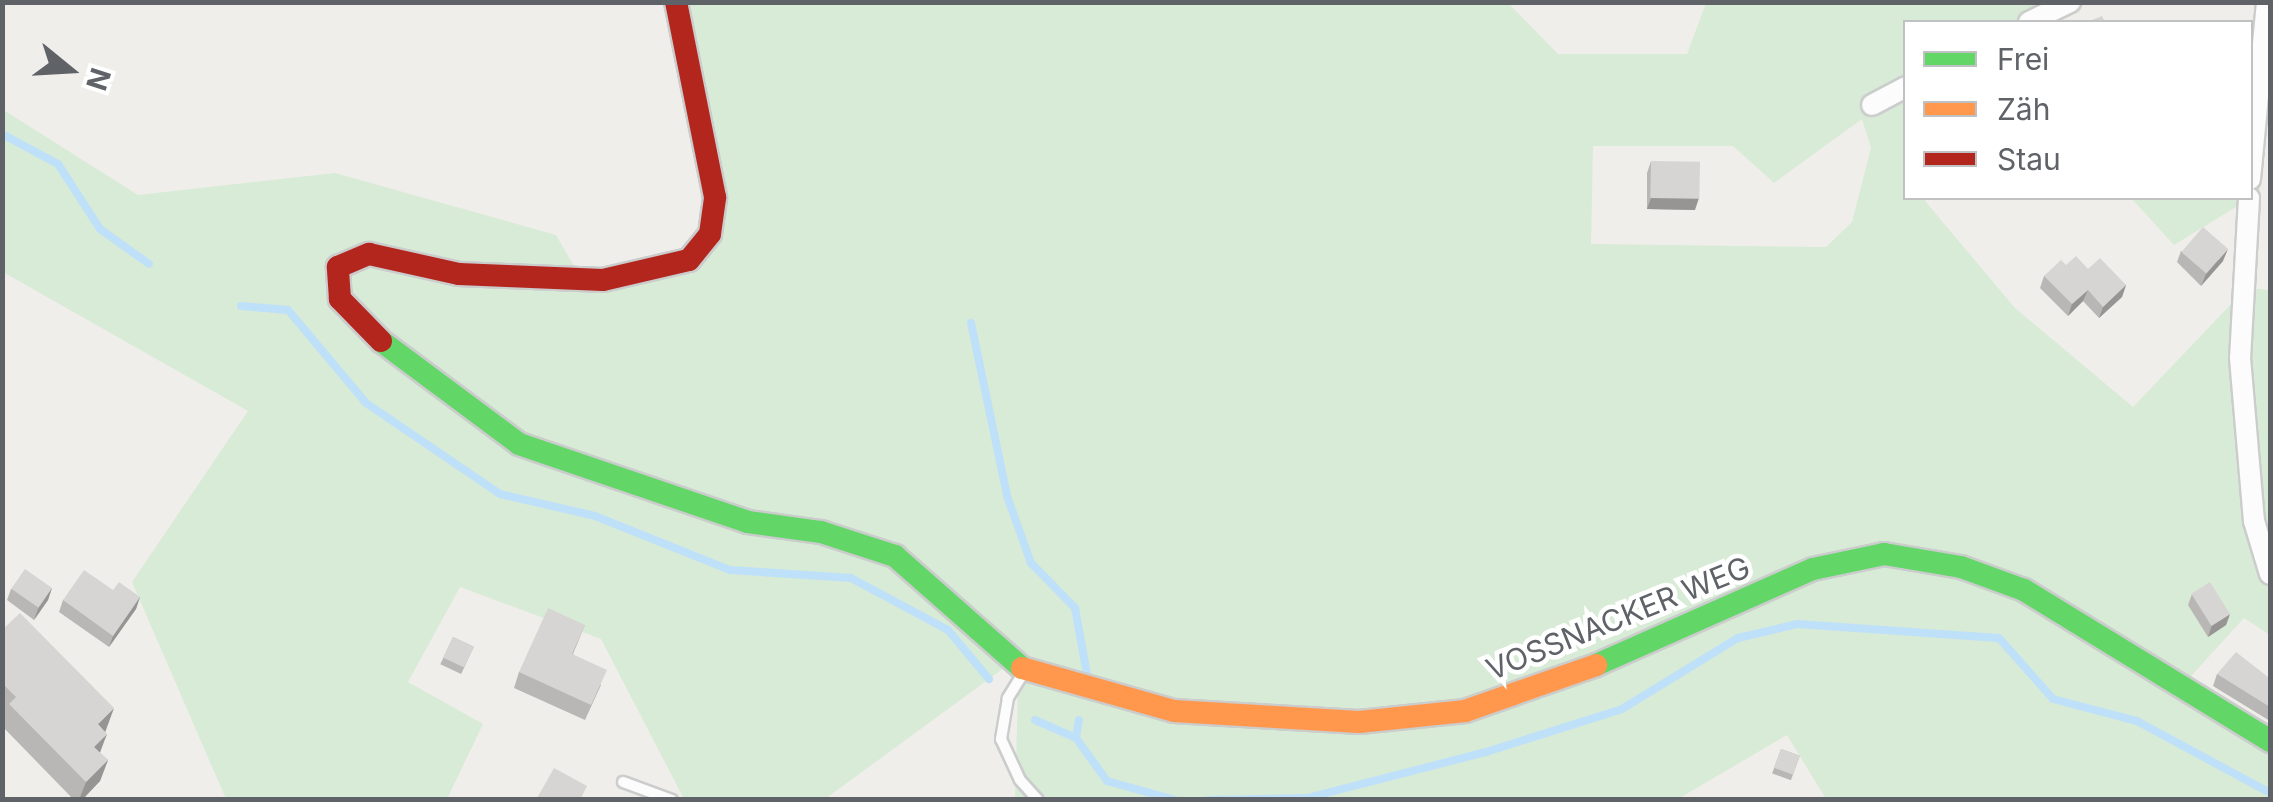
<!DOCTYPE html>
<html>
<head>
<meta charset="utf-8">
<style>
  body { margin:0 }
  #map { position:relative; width:2273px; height:802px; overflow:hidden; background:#efeeea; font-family:Inter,sans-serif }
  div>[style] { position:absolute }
  .green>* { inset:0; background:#d8ebd6 }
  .stream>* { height:8px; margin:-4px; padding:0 4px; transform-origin:4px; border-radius:4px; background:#bfe0f9 }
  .roads { filter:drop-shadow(2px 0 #cbcccc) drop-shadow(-2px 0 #cbcccc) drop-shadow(0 2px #cbcccc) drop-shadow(0 -2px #cbcccc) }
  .lane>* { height:10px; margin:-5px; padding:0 5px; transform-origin:5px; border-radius:5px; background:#fdfcfc }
  .street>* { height:20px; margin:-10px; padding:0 10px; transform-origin:10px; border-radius:10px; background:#fdfcfc }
  .fast>* { height:22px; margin:-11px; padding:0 11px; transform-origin:11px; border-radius:11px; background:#63d668 }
  .slow>* { height:22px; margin:-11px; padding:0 11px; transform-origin:11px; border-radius:11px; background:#ff974d }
  .jam>* { height:22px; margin:-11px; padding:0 11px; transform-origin:11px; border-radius:11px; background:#b3261e }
  .wall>* { inset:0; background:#b8b7b5; transform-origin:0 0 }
  .shaded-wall>* { inset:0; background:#969594 }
  .building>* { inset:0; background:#d6d5d3; transform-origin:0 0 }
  span { translate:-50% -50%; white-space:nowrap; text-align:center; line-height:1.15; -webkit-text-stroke:9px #fff; paint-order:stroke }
  .street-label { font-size:30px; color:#5f6368 }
  .frame { position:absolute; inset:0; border:5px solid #5f6368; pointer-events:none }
  .legend { position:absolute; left:1903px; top:20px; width:350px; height:180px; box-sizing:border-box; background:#fff; border:2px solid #bfc1c3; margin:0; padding:12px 18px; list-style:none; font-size:30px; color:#5f6368 }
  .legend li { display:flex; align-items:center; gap:20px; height:50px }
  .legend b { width:50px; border:2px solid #bfc1c3 }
  .north { position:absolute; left:20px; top:20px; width:100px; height:100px; -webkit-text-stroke:8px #fff; paint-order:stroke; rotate:108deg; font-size:28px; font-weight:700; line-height:40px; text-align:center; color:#5f6368 }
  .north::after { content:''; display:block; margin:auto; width:35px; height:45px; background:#5f6368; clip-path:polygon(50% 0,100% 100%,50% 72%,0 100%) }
</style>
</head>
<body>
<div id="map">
  <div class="green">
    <i style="clip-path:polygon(evenodd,682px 3px,1508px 3px,1558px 54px,1687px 54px,1706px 3px,2083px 3px,2044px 22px,1906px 22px,1906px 198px,1929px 198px,1925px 201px,2015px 308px,2133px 407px,2235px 300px,2237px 287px,2270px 290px,2270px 635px,2244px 618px,2182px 686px,2270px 740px,2270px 799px,1826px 799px,1787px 735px,1678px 799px,1015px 799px,1019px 657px,825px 799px,684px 799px,601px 639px,460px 587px,408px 682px,483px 724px,447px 799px,226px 799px,132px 582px,248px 411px,3px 272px,2px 109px,138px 195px,335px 173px,556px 235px,586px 287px,708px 246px,682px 3px,1862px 119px,1871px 148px,1852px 222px,1826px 247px,1591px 244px,1593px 146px,1733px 146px,1774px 183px,1862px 119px)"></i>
    <i style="clip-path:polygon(2270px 3px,2270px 90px,2258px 205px,2236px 207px,2174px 245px,2131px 198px,2250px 198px,2251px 47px,2256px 47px)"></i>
  </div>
  <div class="stream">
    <i style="left:2px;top:134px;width:64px;rotate:28.2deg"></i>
    <i style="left:58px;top:164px;width:77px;rotate:57.1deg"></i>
    <i style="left:100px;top:229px;width:60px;rotate:35.5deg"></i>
    <i style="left:241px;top:306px;width:47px;rotate:4.9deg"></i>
    <i style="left:288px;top:310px;width:121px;rotate:50deg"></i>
    <i style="left:366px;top:403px;width:162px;rotate:34.2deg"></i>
    <i style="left:500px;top:494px;width:98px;rotate:13deg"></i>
    <i style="left:595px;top:516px;width:145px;rotate:21.8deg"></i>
    <i style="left:730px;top:570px;width:121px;rotate:3.8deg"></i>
    <i style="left:851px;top:578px;width:110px;rotate:28.2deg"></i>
    <i style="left:948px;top:630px;width:64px;rotate:50.1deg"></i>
    <i style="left:971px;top:323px;width:177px;rotate:78.2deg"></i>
    <i style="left:1007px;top:496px;width:71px;rotate:70.3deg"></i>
    <i style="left:1031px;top:563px;width:63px;rotate:45.6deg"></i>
    <i style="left:1075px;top:608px;width:67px;rotate:79.7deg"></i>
    <i style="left:1035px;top:720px;width:45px;rotate:23.7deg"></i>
    <i style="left:1076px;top:738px;width:53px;rotate:54.2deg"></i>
    <i style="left:1107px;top:781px;width:71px;rotate:15.6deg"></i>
    <i style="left:1076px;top:738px;width:18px;rotate:-81deg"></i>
    <i style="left:1208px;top:800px;width:99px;rotate:-1.2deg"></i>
    <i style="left:1307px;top:798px;width:185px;rotate:-14.4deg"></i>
    <i style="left:1486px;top:752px;width:143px;rotate:-17.5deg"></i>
    <i style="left:1622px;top:709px;width:136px;rotate:-31.5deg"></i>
    <i style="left:1738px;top:638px;width:61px;rotate:-13.3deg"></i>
    <i style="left:1797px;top:624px;width:202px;rotate:4deg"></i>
    <i style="left:1999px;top:638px;width:81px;rotate:48.5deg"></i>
    <i style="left:2053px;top:699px;width:87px;rotate:14.7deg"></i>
    <i style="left:2137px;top:721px;width:151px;rotate:28.4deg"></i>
  </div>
  <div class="roads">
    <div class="lane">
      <i style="left:1024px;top:672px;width:31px;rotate:122deg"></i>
      <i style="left:1008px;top:698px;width:42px;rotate:99.7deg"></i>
      <i style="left:1001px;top:739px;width:45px;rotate:65.1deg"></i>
      <i style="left:1020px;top:780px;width:27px;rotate:48deg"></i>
      <i style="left:623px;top:782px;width:52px;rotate:20.2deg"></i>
    </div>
    <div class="street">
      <i style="left:2029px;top:22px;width:46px;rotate:-26deg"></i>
      <i style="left:1872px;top:105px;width:38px;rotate:-28deg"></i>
      <i style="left:2250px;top:179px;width:178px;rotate:-84.5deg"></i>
      <i style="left:2249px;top:198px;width:160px;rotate:93.2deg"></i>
      <i style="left:2240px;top:358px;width:164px;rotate:85.1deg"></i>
      <i style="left:2254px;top:521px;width:55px;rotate:73.2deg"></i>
    </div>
    <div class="fast">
      <i style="left:381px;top:341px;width:172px;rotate:36.7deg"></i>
      <i style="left:519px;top:444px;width:242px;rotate:18.8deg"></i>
      <i style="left:748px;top:522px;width:74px;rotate:7.8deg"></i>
      <i style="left:821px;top:532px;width:78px;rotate:18deg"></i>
      <i style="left:895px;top:556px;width:169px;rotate:41.4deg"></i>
      <i style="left:1596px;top:665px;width:237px;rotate:-23.9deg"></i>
      <i style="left:1813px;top:569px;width:73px;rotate:-11.9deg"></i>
      <i style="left:1884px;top:554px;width:78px;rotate:9.6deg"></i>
      <i style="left:1961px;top:567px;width:67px;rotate:20.1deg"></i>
      <i style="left:2024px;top:590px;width:289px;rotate:31.5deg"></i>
    </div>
    <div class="slow">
      <i style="left:1022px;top:668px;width:158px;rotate:15.8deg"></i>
      <i style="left:1174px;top:711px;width:185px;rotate:3.4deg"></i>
      <i style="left:1359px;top:722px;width:107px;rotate:-5.9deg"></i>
      <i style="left:1465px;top:711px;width:139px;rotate:-19.3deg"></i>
    </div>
    <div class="jam">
      <i style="left:381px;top:341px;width:59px;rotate:-134.3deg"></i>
      <i style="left:340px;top:299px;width:32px;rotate:-94deg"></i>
      <i style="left:338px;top:267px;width:34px;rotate:-23deg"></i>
      <i style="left:369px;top:254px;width:92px;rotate:12.5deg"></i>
      <i style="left:459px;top:274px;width:144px;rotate:2.4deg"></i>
      <i style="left:603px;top:280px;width:88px;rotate:-13.1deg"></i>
      <i style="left:689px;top:260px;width:33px;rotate:-51deg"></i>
      <i style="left:710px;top:234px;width:37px;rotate:-82deg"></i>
      <i style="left:715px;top:197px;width:199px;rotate:-101.3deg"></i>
    </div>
  </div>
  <div class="wall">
    <i style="clip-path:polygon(1651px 161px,1695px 210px,1647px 209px,1647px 173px)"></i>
    <i style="clip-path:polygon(2181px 251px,2223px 261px,2201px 286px,2177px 262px)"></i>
    <i style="clip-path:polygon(2066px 265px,2088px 269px,2126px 285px,2122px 297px,2099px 318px,2083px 301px,2068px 316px,2040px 288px,2044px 276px)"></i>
    <i style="clip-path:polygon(52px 588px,48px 600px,34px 620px,7px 600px,11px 589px)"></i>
    <i style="clip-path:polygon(113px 590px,140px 597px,136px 609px,109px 647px,59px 612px,63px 600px)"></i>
    <i style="clip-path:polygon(2192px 594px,2230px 614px,2226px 625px,2208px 637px,2188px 605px)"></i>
    <i style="clip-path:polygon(585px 625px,573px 654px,601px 685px,585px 720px,514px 688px,519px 672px)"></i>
    <i style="clip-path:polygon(2px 630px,106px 730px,100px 753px,108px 760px,100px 781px,82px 800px,74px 800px,2px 726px,5px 715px,2px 712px)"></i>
    <i style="left:453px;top:637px;width:23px;height:30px;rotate:25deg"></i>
    <i style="clip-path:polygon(2217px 674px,2268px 677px,2270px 674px,2270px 721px,2213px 686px)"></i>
    <i style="left:1781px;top:749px;width:20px;height:26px;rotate:20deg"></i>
  </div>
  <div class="shaded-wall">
    <i style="clip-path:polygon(1651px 198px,1699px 198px,1695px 210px,1647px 209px)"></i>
    <i style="clip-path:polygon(2228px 249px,2223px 261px,2201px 286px,2206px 274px)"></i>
    <i style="clip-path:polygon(2126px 285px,2122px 297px,2099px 318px,2103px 307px)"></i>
    <i style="clip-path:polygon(2088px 290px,2083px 301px,2068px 316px,2072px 304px)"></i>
    <i style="clip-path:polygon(52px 588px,48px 600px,34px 620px,38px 609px)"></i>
    <i style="clip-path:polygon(140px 597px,136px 609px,109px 647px,113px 636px)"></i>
    <i style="clip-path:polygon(2230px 614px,2226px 625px,2208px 637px,2212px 625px)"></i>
    <i style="clip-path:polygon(114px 708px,106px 730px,90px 745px,98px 724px)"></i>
    <i style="clip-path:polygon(107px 734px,99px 755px,94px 747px)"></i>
    <i style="clip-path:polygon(108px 760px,100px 781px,82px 800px,79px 800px,86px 782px)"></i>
  </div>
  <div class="building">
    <i style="clip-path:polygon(2102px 16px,2105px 22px,2087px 22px)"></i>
    <i style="left:1651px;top:161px;width:49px;height:37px;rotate:1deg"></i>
    <i style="left:2203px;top:227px;width:33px;height:33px;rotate:41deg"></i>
    <i style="clip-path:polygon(2076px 256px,2088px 269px,2100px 258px,2126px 285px,2103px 307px,2088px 290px,2072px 304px,2044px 276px,2061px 260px,2066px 265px)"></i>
    <i style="left:25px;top:569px;width:33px;height:24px;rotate:35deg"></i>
    <i style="clip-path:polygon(84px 570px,113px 590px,119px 582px,140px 597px,113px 636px,63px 600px)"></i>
    <i style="left:2210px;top:582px;width:38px;height:22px;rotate:58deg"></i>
    <i style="clip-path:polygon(548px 608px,585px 625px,572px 654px,607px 670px,591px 705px,519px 672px)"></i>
    <i style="clip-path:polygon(20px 613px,114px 708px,98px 724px,107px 734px,94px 747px,108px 760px,86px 782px,9px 704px,16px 697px,2px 683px,2px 630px)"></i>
    <i style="left:453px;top:637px;width:23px;height:23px;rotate:25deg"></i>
    <i style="clip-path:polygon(2236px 652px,2268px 677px,2270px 674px,2270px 707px,2217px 674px)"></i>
    <i style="left:1781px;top:749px;width:20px;height:20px;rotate:20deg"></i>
    <i style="clip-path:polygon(554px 768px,587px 786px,580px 800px,536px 800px)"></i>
  </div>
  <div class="street-label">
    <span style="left:1618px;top:618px;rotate:-22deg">VOSSNACKER WEG</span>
  </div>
  <div class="frame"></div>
  <ul class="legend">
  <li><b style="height:12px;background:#63d668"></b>Frei</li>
  <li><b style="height:12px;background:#ff974d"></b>Zäh</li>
  <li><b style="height:12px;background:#b3261e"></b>Stau</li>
  </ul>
  <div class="north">N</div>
</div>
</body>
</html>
